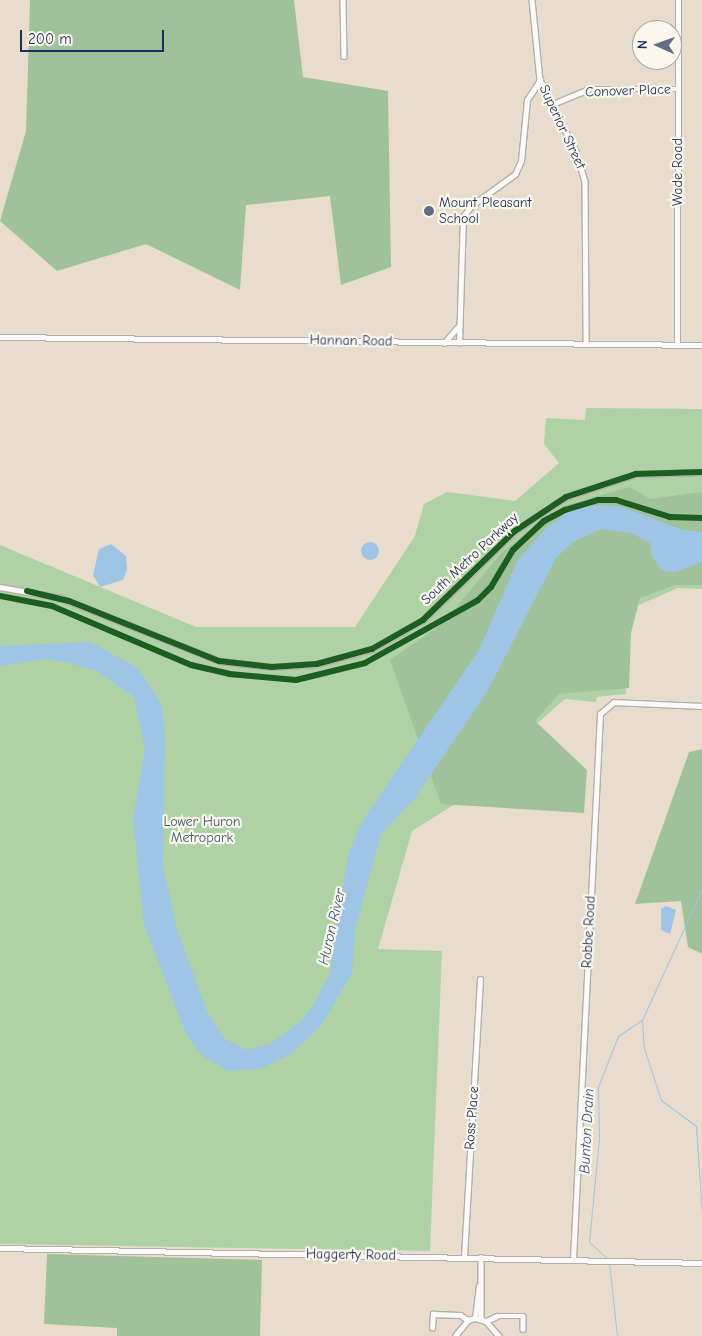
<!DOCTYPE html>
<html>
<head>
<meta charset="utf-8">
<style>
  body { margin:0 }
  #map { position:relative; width:702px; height:1336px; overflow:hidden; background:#e8ddcd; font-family:"Comic Neue",sans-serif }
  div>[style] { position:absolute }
  .green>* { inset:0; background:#aed1a5 }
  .forest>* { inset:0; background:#a0c29b }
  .water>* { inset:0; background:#9ec4e6 }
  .round { border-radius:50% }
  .stream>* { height:1px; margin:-0.5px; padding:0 0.5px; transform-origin:0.5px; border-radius:0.5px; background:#9ec4e6 }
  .roads { filter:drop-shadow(1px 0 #b4afaa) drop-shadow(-1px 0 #b4afaa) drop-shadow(0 1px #b4afaa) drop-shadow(0 -1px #b4afaa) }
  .minor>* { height:4.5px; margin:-2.25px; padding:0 2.25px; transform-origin:2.25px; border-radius:2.25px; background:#fcfaf8 }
  .tertiary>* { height:5px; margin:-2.5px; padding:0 2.5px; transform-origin:2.5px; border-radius:2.5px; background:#fcfaf8 }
  .cycleway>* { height:6px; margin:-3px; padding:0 3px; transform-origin:3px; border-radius:3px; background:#1b5e20 }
  .dots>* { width:14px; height:14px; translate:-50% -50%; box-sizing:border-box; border:2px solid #fbf7ec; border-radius:50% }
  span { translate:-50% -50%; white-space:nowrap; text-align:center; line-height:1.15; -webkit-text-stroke:4.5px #fbf7ec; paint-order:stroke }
  .street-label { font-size:14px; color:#1b2f5e }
  .poi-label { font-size:14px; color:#1b2f5e }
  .left { translate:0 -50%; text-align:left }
  .park-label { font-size:14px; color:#395d6a }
  .water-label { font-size:15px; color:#39588a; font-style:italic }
  .north { position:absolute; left:632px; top:20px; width:50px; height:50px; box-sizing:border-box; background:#fbf7ec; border:1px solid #a1a7b3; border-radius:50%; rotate:272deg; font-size:14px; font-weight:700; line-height:20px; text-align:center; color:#1b2f5e }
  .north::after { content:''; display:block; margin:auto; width:18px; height:22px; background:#636c85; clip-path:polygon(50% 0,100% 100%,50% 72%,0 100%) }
  .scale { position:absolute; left:20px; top:30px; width:144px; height:22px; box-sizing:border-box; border:2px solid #1b2f5e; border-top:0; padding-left:6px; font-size:15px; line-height:18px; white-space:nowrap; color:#1b2f5e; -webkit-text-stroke:4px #fbf7ec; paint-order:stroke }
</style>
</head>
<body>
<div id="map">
  <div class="green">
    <i style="clip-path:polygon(586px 408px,702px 409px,702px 589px,678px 588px,625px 611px,619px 636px,626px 694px,597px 697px,596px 702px,565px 699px,483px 771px,460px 801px,412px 831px,378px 949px,442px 951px,430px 1251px,0 1244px,0 545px,196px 627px,355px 627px,415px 536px,424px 504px,447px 492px,515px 501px,559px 463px,544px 444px,546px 418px,585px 420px)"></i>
  </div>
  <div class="forest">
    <i style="clip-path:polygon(30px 0,294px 0,303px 77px,388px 91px,391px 267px,341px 285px,330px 196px,246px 205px,240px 290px,146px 244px,57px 271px,0 221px,26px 131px)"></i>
    <i style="clip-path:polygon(630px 487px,650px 499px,702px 492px,702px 585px,675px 585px,640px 598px,631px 633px,629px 688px,559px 694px,535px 721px,587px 770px,584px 813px,441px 804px,390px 660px,442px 624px,503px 551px,563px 506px)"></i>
    <i style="clip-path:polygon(702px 749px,702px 954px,688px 947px,681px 901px,635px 904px,689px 752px)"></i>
    <i style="clip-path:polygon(47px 1254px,262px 1260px,260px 1336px,117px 1336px,117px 1328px,44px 1324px)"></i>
  </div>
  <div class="water">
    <i style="clip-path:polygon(600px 505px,622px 507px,683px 530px,702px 532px,702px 562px,675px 572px,662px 571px,652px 556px,650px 543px,631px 533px,601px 529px,573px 542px,556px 558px,488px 690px,415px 798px,381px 834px,355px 929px,352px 973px,321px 1025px,290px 1055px,259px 1069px,228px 1071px,201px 1055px,186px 1034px,144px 925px,133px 819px,145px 748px,134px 697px,97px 671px,66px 662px,45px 659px,0 666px,0 646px,90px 642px,137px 668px,154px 692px,162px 707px,165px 732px,163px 867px,177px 929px,206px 1010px,225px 1039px,246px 1050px,270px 1044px,299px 1023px,313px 1006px,330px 973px,348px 855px,363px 820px,479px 650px,518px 560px,546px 528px,571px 510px)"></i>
    <i class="round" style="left:361px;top:542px;width:18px;height:18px"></i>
    <i style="clip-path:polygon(111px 544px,126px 556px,127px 570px,123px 580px,100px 587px,93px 575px,99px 549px)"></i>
    <i style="clip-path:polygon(666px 906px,676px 910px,670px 934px,661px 930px,661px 909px)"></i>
  </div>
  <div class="stream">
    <i style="left:702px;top:811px;width:26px;rotate:90deg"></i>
    <i style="left:642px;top:1021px;width:27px;rotate:86deg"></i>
    <i style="left:644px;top:1048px;width:55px;rotate:71.9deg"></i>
    <i style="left:661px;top:1100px;width:44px;rotate:36.6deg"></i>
    <i style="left:696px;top:1126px;width:88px;rotate:86.1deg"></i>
    <i style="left:608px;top:1259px;width:25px;rotate:-138deg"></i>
    <i style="left:589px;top:1242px;width:103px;rotate:-84.5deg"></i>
    <i style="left:599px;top:1139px;width:52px;rotate:-91.1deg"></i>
    <i style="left:598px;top:1087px;width:55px;rotate:-68.6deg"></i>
    <i style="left:618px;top:1036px;width:29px;rotate:-34deg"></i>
    <i style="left:642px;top:1020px;width:144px;rotate:-65.4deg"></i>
    <i style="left:609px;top:1263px;width:73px;rotate:83.7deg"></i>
  </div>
  <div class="roads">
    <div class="minor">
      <i style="left:343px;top:0;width:56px;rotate:89deg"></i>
      <i style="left:532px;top:0;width:80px;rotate:84.3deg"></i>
      <i style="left:540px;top:80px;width:80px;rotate:63.4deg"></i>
      <i style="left:576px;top:152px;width:30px;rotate:73deg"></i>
      <i style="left:585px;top:181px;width:163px;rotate:89.6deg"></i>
      <i style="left:550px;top:105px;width:42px;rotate:-22.3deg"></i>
      <i style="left:589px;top:89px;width:89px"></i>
      <i style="left:444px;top:343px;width:21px;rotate:-49deg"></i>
      <i style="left:459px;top:343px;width:126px;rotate:-88.2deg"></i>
      <i style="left:463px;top:217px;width:14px;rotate:-54deg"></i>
      <i style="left:471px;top:206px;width:54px;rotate:-36deg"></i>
      <i style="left:515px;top:174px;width:14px;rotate:-65deg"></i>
      <i style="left:521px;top:161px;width:61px;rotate:-84.4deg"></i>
      <i style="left:527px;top:100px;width:24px;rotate:-57deg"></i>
      <i style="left:677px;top:345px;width:345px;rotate:-89.8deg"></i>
      <i style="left:0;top:587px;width:62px;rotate:10.2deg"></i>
      <i style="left:61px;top:598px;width:170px;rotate:21.7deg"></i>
      <i style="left:219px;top:661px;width:53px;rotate:6.5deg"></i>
      <i style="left:272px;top:667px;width:45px;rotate:-3.8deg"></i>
      <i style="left:317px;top:664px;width:57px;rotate:-15.3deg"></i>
      <i style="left:372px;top:649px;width:59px;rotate:-29.6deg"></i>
      <i style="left:423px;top:620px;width:128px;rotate:-44.1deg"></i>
      <i style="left:515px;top:531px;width:61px;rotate:-33.7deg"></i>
      <i style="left:566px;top:497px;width:74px;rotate:-18.2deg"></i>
      <i style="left:636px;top:474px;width:66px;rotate:-1.7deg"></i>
      <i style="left:464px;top:1257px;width:278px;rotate:-86.7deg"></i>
      <i style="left:481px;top:1257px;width:62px;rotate:90deg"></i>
      <i style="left:573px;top:1259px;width:546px;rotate:-87.16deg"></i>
      <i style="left:600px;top:714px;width:18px;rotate:-41deg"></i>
      <i style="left:614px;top:702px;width:88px;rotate:2.6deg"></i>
      <i style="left:475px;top:1318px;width:32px;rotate:-83deg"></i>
      <i style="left:486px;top:1321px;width:12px;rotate:-24deg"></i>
      <i style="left:497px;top:1316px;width:26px"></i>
      <i style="left:523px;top:1316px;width:13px;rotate:90deg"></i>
      <i style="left:432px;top:1328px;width:14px;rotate:-86deg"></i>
      <i style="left:433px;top:1314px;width:27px;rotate:2deg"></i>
      <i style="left:460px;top:1315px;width:9px;rotate:32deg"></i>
      <i style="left:455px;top:1336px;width:21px;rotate:-51deg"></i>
      <i style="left:468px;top:1320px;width:7px;rotate:-16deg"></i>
      <i style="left:475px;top:1318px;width:11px;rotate:15deg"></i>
      <i style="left:486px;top:1321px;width:20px;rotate:49deg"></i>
    </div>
    <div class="tertiary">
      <i style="left:0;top:337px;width:702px;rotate:0.65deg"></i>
      <i style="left:0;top:1248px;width:702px;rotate:1.22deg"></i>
    </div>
  </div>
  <div class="cycleway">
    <i style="left:27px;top:591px;width:43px;rotate:13.4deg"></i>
    <i style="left:69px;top:601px;width:162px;rotate:21.8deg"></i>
    <i style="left:219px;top:661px;width:53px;rotate:6.5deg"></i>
    <i style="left:272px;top:667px;width:45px;rotate:-3.8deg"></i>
    <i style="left:317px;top:664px;width:57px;rotate:-15.3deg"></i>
    <i style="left:372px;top:649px;width:59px;rotate:-29.6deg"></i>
    <i style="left:423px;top:620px;width:128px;rotate:-44.1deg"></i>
    <i style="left:515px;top:531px;width:61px;rotate:-33.7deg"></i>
    <i style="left:566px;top:497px;width:74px;rotate:-18.2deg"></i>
    <i style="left:636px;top:474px;width:66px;rotate:-1.7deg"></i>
    <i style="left:0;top:596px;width:53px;rotate:10.9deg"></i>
    <i style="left:52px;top:606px;width:151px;rotate:23deg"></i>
    <i style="left:191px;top:665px;width:39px;rotate:13deg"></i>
    <i style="left:229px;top:674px;width:67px;rotate:5.1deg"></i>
    <i style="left:296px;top:680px;width:71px;rotate:-13.8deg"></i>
    <i style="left:365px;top:663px;width:129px;rotate:-29.1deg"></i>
    <i style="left:478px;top:600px;width:18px;rotate:-45deg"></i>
    <i style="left:491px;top:587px;width:43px;rotate:-59.3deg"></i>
    <i style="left:513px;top:550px;width:42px;rotate:-43.1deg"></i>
    <i style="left:544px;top:521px;width:24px;rotate:-28deg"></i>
    <i style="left:565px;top:510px;width:34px;rotate:-17deg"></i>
    <i style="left:598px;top:500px;width:18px"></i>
    <i style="left:616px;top:500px;width:57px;rotate:17.5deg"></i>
    <i style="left:670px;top:517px;width:32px;rotate:2deg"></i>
  </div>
  <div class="dots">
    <i style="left:429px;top:211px;background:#636c85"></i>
  </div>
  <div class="street-label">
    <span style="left:628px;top:91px;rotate:-2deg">Conover Place</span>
    <span style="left:562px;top:127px;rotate:65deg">Superior Street</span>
    <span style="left:678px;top:172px;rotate:-90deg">Wade Road</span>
    <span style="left:351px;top:341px;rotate:1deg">Hannan Road</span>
    <span style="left:470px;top:559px;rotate:-43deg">South Metro Parkway</span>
    <span style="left:589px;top:932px;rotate:-87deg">Robbe Road</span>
    <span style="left:472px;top:1118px;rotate:-86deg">Ross Place</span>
    <span style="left:351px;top:1255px;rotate:1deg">Haggerty Road</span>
  </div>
  <div class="poi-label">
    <span class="left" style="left:439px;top:211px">Mount Pleasant<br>School</span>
  </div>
  <div class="park-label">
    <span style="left:202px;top:830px">Lower Huron<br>Metropark</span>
  </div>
  <div class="water-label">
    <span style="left:332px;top:927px;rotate:-77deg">Huron River</span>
    <span style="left:587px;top:1131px;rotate:-87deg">Bunton Drain</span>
  </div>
  <div class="north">N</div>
  <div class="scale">200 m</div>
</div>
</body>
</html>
